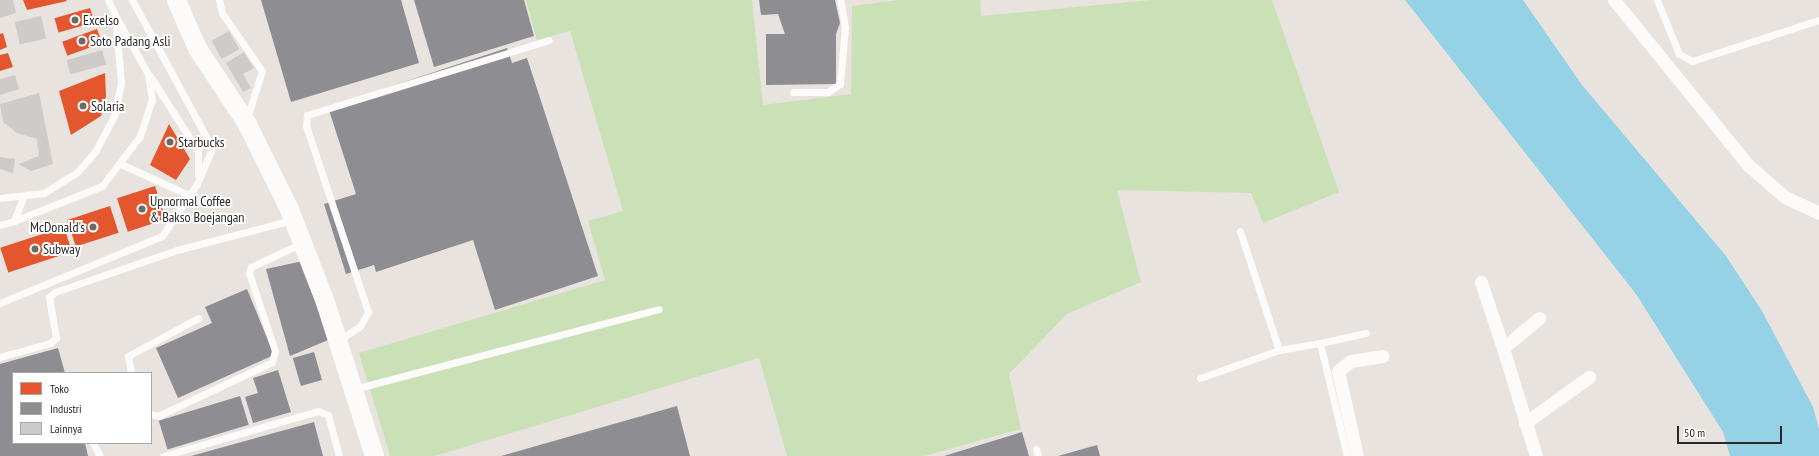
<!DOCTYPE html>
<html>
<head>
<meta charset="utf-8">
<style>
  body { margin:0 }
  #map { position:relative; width:1819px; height:456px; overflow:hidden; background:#e8e3de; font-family:"PT Sans Narrow",sans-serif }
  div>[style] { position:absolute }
  .green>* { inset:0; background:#cae1b8 }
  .water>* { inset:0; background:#95d2e6 }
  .shops>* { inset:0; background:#e4572e; transform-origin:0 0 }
  .industry>* { inset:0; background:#8d8d92; transform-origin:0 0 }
  .building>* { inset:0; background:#cecbc8; transform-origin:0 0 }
  .lane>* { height:7px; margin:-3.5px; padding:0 3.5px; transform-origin:3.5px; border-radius:3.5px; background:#fcfbfa }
  .street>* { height:13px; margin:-6.5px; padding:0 6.5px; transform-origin:6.5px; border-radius:6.5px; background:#fcfbfa }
  .secondary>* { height:19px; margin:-9.5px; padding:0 9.5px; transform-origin:9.5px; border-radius:9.5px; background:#fcfbfa }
  .dots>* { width:11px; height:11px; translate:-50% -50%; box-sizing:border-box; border:2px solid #fff; border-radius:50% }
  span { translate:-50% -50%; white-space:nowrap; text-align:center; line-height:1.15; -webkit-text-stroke:4px #fff; paint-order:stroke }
  .poi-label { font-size:14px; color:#292929 }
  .left { translate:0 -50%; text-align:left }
  .right { translate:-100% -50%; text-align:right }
  .legend { position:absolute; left:12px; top:372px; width:140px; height:72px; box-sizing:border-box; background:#fff; border:1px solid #a9a9a9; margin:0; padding:5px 7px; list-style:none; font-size:12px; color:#292929 }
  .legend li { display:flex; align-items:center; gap:8px; height:20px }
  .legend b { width:20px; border:1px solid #a9a9a9 }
  .scale { position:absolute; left:1677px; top:426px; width:105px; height:18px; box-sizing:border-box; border:2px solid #292929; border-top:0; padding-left:5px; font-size:12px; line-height:14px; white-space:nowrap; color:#292929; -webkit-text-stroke:3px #fff; paint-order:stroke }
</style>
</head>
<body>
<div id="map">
  <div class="green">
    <i style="clip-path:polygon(526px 0,752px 0,763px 105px,851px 94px,852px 6px,898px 0,980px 0,981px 16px,1150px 0,1272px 0,1339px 192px,1263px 223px,1251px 193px,1117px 190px,1141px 282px,1067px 314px,1009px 374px,1021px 429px,924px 456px,787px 456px,759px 358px,435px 456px,390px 456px,359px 353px,605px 280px,588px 221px,623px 211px,570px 31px,537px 40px)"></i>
  </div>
  <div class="water">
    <i style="clip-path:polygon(1405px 0,1523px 0,1582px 85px,1726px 256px,1762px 311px,1813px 407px,1819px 429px,1819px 456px,1730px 456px,1723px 432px,1636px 294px)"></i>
  </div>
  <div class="shops">
    <i style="clip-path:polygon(23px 0,66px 0,67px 1px,27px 10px)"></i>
    <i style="left:90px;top:8px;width:15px;height:37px;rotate:74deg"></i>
    <i style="left:97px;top:29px;width:15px;height:37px;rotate:70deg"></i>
    <i style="clip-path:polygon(3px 33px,7px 47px,0 50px,0 34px)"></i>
    <i style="clip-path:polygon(8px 53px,13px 67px,0 71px,0 55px)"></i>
    <i style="clip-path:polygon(105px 73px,106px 96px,101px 116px,71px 135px,59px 91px)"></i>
    <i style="clip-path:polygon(169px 124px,190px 159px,176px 180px,150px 165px)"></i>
    <i style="left:155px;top:186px;width:35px;height:40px;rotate:72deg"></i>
    <i style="left:110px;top:206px;width:28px;height:45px;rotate:72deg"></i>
    <i style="left:64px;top:227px;width:26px;height:67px;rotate:72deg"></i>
  </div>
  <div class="industry">
    <i style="clip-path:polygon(261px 0,401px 0,419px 63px,291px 102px)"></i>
    <i style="clip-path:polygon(414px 0,524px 0,534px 36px,434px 67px)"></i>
    <i style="clip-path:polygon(759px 0,835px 0,840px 23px,836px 34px,836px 84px,766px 85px,766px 34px,785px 34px,778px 14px,761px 15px)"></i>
    <i style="clip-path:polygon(507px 48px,512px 63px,527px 58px,598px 276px,495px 310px,473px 240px,376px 272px,374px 265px,346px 274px,324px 204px,356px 194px,328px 107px)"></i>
    <i style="clip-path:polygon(303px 261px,333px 338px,290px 356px,266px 269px)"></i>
    <i style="clip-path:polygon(247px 289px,274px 355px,178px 398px,156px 348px,212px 323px,205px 307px)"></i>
    <i style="clip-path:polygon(58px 348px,65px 373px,13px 373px,13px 443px,85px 443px,88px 456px,0 456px,0 364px)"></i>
    <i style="left:314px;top:352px;width:29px;height:22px;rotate:74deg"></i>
    <i style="clip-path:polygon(278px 370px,291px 412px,253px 423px,245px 397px,258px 393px,253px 378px)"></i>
    <i style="left:240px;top:396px;width:30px;height:85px;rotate:73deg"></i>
    <i style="clip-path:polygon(677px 406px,690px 456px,501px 456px)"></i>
    <i style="clip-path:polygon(314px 422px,323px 456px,191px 456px)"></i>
    <i style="clip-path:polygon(1022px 432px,1029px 456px,944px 456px)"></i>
    <i style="clip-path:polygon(1097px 445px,1100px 456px,1058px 456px)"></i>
  </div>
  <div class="building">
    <i style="clip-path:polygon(0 0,13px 0,16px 13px,0 18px)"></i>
    <i style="left:41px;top:16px;width:23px;height:27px;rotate:77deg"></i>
    <i style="left:229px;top:31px;width:21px;height:20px;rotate:61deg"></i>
    <i style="left:102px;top:50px;width:15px;height:37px;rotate:74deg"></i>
    <i style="clip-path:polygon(244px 52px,254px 68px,243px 74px,251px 88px,243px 92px,226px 63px)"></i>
    <i style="clip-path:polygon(15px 75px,19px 89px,0 95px,0 79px)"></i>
    <i style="clip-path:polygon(39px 93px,53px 164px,31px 171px,19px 164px,39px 156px,37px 139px,17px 133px,3px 122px,0 104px)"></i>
    <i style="clip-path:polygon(0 157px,15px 159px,13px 173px,0 169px)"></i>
  </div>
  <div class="lane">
    <i style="left:219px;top:0;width:13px;rotate:77deg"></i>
    <i style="left:222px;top:13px;width:70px;rotate:55.4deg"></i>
    <i style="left:262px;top:71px;width:49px;rotate:107.7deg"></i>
    <i style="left:1657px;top:0;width:58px;rotate:67.8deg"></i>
    <i style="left:1679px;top:54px;width:15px;rotate:28deg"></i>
    <i style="left:1692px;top:61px;width:133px;rotate:-17.9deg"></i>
    <i style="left:150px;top:76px;width:89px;rotate:57.4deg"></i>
    <i style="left:198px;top:151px;width:24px;rotate:90deg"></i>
    <i style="left:793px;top:92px;width:35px"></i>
    <i style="left:828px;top:92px;width:14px;rotate:-34deg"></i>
    <i style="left:840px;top:84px;width:57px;rotate:-85deg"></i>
    <i style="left:845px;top:27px;width:27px;rotate:-100deg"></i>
    <i style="left:121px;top:164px;width:77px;rotate:24.6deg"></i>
    <i style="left:0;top:198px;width:44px;rotate:-6.5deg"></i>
    <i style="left:44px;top:193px;width:39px;rotate:-32deg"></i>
    <i style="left:77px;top:172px;width:27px;rotate:-48deg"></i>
    <i style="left:95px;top:152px;width:41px;rotate:-62.2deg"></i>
    <i style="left:114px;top:116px;width:34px;rotate:-78deg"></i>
    <i style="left:121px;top:83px;width:68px;rotate:-95deg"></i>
    <i style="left:115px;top:15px;width:17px;rotate:-115deg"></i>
    <i style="left:14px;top:221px;width:95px;rotate:-21.7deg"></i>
    <i style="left:102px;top:186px;width:63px;rotate:-52.8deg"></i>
    <i style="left:140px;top:136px;width:38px;rotate:-72deg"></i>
    <i style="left:152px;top:100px;width:26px;rotate:-99deg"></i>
    <i style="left:148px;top:74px;width:68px;rotate:-119.2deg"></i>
    <i style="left:0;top:225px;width:15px;rotate:-16deg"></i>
    <i style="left:14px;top:221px;width:25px;rotate:-69deg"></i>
    <i style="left:1240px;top:231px;width:125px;rotate:71.9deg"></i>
    <i style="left:0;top:303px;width:175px;rotate:-22.5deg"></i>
    <i style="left:162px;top:236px;width:63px;rotate:-56.1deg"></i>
    <i style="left:197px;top:184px;width:36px;rotate:-67deg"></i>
    <i style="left:211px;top:151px;width:7px;rotate:-98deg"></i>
    <i style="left:210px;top:144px;width:164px;rotate:-118.4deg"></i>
    <i style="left:338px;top:341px;width:27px;rotate:-34deg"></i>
    <i style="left:360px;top:326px;width:16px;rotate:-60deg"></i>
    <i style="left:368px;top:312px;width:196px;rotate:-108.4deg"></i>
    <i style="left:306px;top:126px;width:11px;rotate:-85deg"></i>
    <i style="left:307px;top:115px;width:253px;rotate:-17.2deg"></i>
    <i style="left:1320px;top:343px;width:47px;rotate:-12.3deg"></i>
    <i style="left:0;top:357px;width:52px;rotate:-15.6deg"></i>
    <i style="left:50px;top:343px;width:8px;rotate:-40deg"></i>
    <i style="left:56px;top:338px;width:42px;rotate:-99.7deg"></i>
    <i style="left:49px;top:297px;width:8px;rotate:-40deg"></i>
    <i style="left:55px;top:292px;width:129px;rotate:-19deg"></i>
    <i style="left:177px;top:250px;width:119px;rotate:-14.6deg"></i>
    <i style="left:131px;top:373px;width:17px;rotate:-100deg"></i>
    <i style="left:128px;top:356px;width:80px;rotate:-28.5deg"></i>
    <i style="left:1200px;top:378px;width:84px;rotate:-19.5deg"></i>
    <i style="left:1279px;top:350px;width:42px;rotate:-9.7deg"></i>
    <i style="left:1320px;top:343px;width:116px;rotate:76.6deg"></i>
    <i style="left:354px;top:389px;width:315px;rotate:-14.7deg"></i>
    <i style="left:151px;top:414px;width:7px;rotate:16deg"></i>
    <i style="left:158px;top:416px;width:126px;rotate:-25.3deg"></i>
    <i style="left:272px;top:362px;width:11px;rotate:-75deg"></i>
    <i style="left:275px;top:351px;width:82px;rotate:-108.4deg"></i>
    <i style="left:249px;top:273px;width:6px;rotate:-72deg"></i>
    <i style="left:251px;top:267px;width:56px;rotate:-25.2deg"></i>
    <i style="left:93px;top:443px;width:15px;rotate:62deg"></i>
    <i style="left:1036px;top:449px;width:7px;rotate:74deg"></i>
    <i style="left:163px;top:456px;width:161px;rotate:-16.2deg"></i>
    <i style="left:318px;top:411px;width:11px;rotate:22deg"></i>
    <i style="left:328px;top:415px;width:42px;rotate:75deg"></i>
  </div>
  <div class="street">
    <i style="left:1614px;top:0;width:213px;rotate:50.9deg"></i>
    <i style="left:1748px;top:165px;width:49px;rotate:40.9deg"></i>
    <i style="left:1785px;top:197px;width:38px;rotate:25deg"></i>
    <i style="left:1481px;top:282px;width:70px;rotate:71.6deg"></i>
    <i style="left:1525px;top:423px;width:79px;rotate:-35.7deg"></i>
    <i style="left:1357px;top:456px;width:87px;rotate:-102.6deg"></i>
    <i style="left:1338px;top:371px;width:16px;rotate:-38deg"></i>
    <i style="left:1351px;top:361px;width:32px;rotate:-9deg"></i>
    <i style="left:1536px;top:456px;width:113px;rotate:-107deg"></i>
    <i style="left:1503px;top:348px;width:47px;rotate:-39.8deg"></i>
  </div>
  <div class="secondary">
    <i style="left:176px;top:0;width:52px;rotate:66.4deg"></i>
    <i style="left:197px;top:48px;width:89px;rotate:56.5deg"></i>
    <i style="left:246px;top:122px;width:97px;rotate:63.7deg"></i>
    <i style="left:289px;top:209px;width:100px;rotate:68.8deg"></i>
    <i style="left:325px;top:302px;width:162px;rotate:72.3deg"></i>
  </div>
  <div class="dots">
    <i style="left:75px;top:20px;background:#6c6a68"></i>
    <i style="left:82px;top:41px;background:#6c6a68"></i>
    <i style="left:83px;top:106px;background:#6c6a68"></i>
    <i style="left:170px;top:142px;background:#6c6a68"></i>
    <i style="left:142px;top:209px;background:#6c6a68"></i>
    <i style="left:93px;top:227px;background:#6c6a68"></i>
    <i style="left:35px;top:249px;background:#6c6a68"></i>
  </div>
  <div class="poi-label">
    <span class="left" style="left:83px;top:20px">Excelso</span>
    <span class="left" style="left:90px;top:41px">Soto Padang Asli</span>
    <span class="left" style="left:91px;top:106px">Solaria</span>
    <span class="left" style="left:178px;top:142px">Starbucks</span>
    <span class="left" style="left:150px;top:209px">Upnormal Coffee<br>&amp; Bakso Boejangan</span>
    <span class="right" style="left:85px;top:227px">McDonald's</span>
    <span class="left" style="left:43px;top:249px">Subway</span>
  </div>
  <ul class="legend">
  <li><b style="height:11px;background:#e4572e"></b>Toko</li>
  <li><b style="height:11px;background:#8d8d92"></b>Industri</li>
  <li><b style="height:11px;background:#cecbc8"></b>Lainnya</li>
  </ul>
  <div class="scale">50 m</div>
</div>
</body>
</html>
